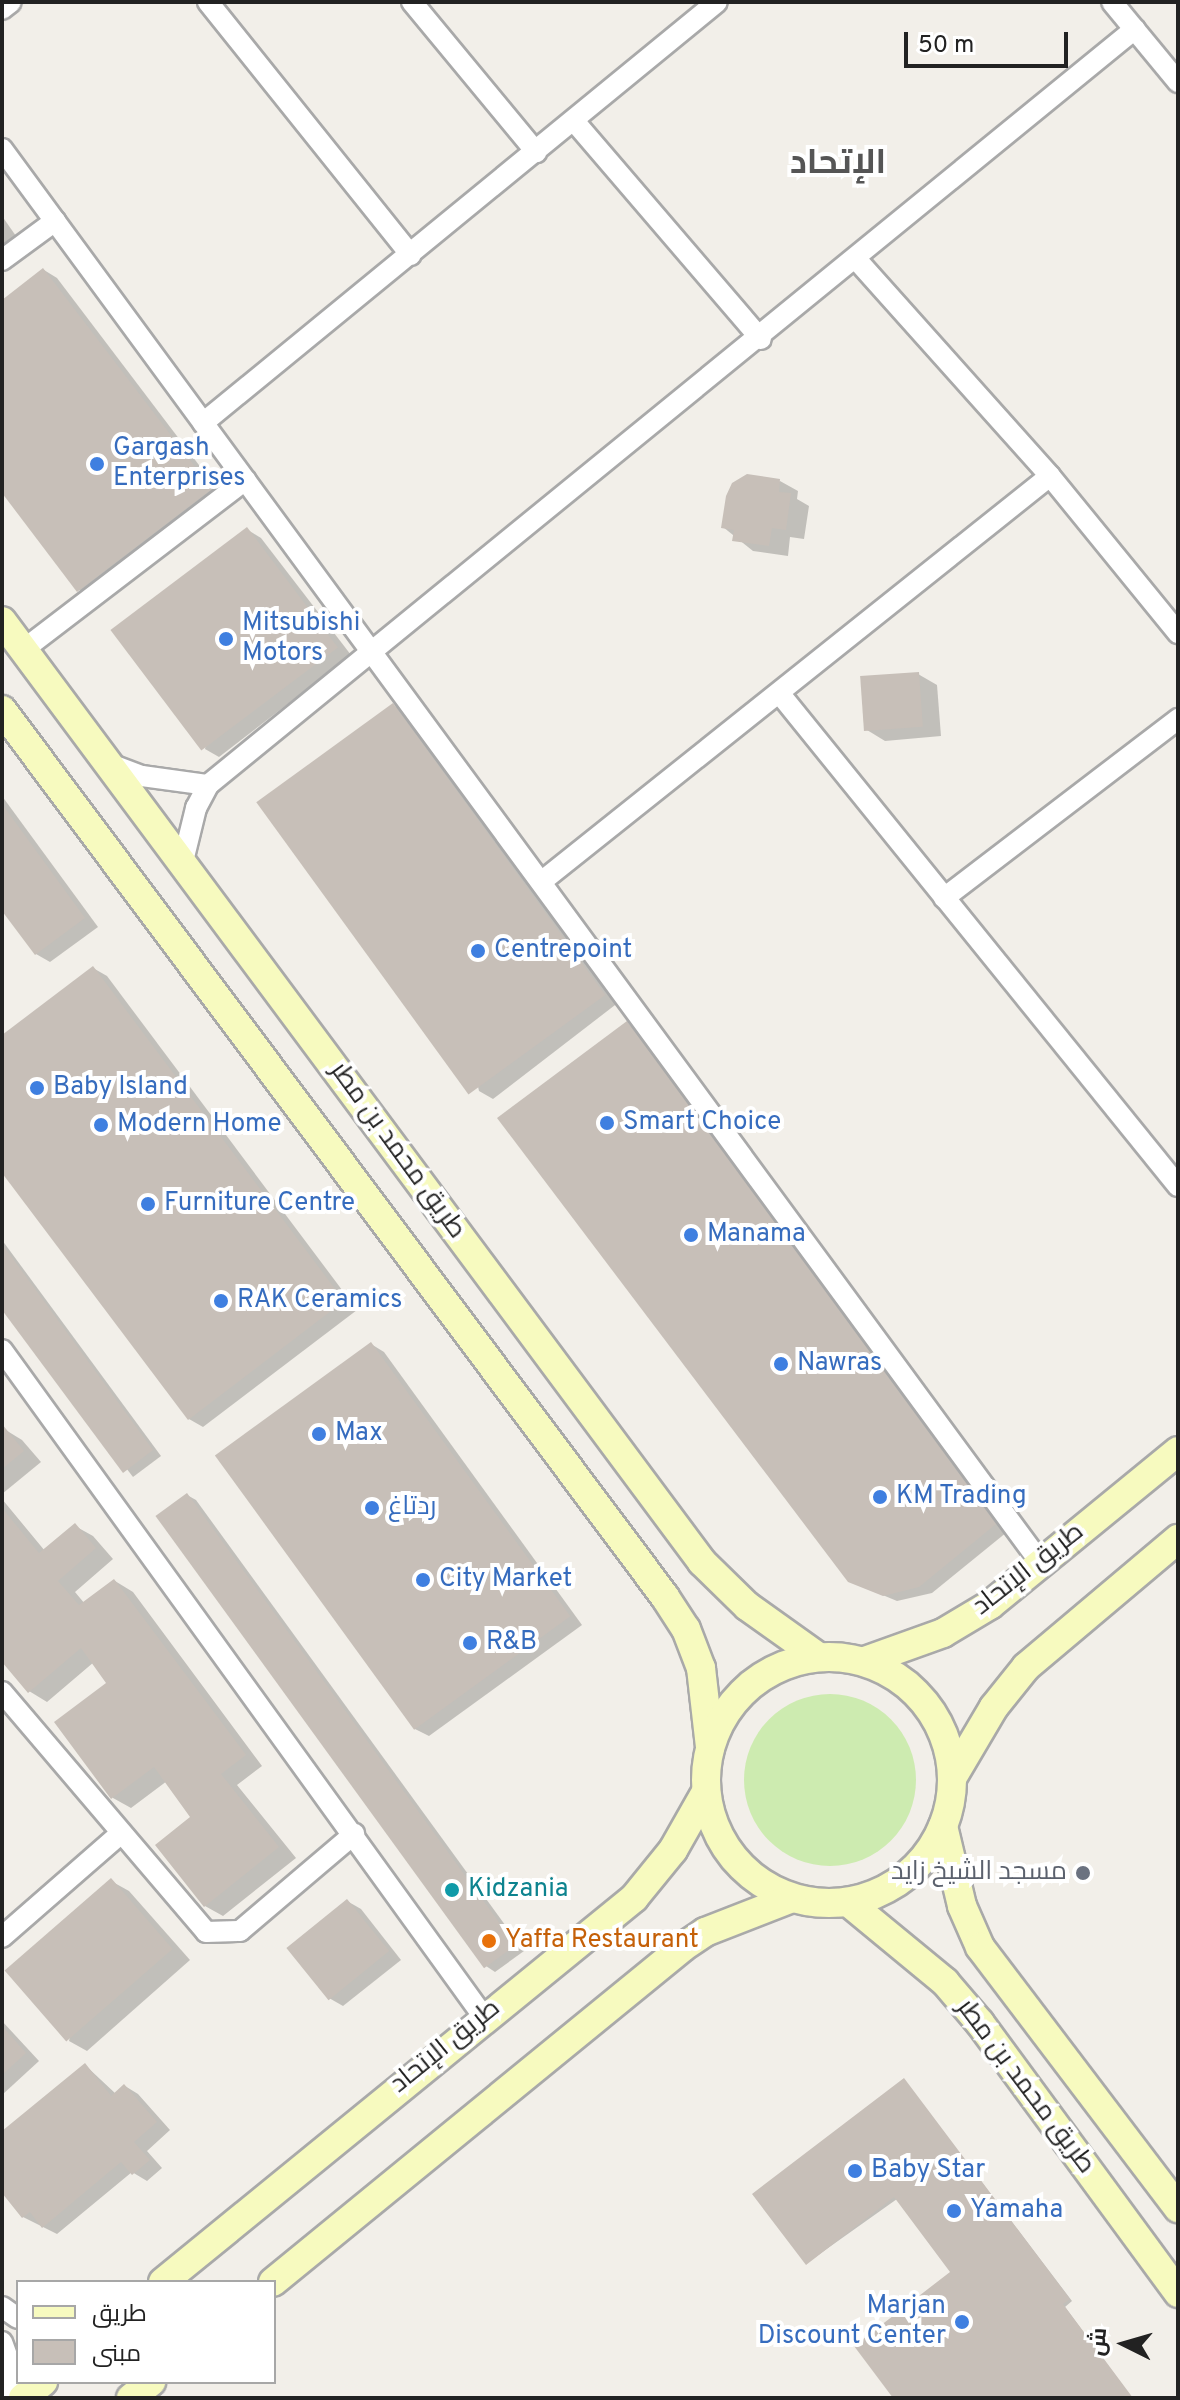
<!DOCTYPE html>
<html>
<head>
<meta charset="utf-8">
<style>
  body { margin:0 }
  #map { position:relative; width:1180px; height:2400px; overflow:hidden; background:#f2efe9; font-family:Overpass,Cairo,sans-serif }
  div>[style] { position:absolute }
  .grass>* { inset:0; background:#cdebb0 }
  .round { border-radius:50% }
  .shadow>* { inset:0; background:#0003 }
  .building>* { inset:0; background:#c7bfb8; transform-origin:0 0 }
  .roads { filter:drop-shadow(2px 0 #a9a9a9) drop-shadow(-2px 0 #a9a9a9) drop-shadow(0 2px #a9a9a9) drop-shadow(0 -2px #a9a9a9) }
  .street>* { height:20px; margin:-10px; padding:0 10px; transform-origin:10px; border-radius:10px; background:#fff }
  .secondary>* { height:28px; margin:-14px; padding:0 14px; transform-origin:14px; border-radius:14px; background:#f7fabf }
  .secondary>.ring { margin:-14px; padding:0; box-sizing:content-box; background:none; border:28px solid #f7fabf; border-radius:50% }
  .dots>* { width:22px; height:22px; translate:-50% -50%; box-sizing:border-box; border:4px solid #fff; border-radius:50% }
  span { translate:-50% -50%; white-space:nowrap; text-align:center; line-height:1.15; -webkit-text-stroke:8px #fff; paint-order:stroke }
  .shop-label { font-size:26px; color:#366cbe }
  .left { translate:0 -50%; text-align:left }
  .right { translate:-100% -50%; text-align:right }
  .street-label { font-size:26px; color:#222 }
  .worship-label { font-size:26px; color:#5b616d }
  .culture-label { font-size:26px; color:#0d838f }
  .food-label { font-size:26px; color:#c56008 }
  .district-label { font-size:34px; color:#555; font-weight:700 }
  .frame { position:absolute; inset:0; border:4px solid #222; pointer-events:none }
  .legend { position:absolute; left:16px; top:2280px; width:260px; height:104px; box-sizing:border-box; background:#fff; border:2px solid #a7a7a7; margin:0; padding:10px 14px; list-style:none; font-size:24px; color:#222 }
  .legend li { display:flex; align-items:center; gap:16px; height:40px }
  .legend b { width:40px; border:2px solid #a7a7a7 }
  .north { position:absolute; left:1084px; top:2304px; width:80px; height:80px; -webkit-text-stroke:6px #fff; paint-order:stroke; rotate:275deg; font-size:22px; font-weight:700; line-height:32px; text-align:center; color:#222 }
  .north::after { content:''; display:block; margin:auto; width:28px; height:36px; background:#222; clip-path:polygon(50% 0,100% 100%,50% 72%,0 100%) }
  .scale { position:absolute; left:904px; top:32px; width:164px; height:36px; box-sizing:border-box; border:4px solid #222; border-top:0; padding-left:10px; font-size:24px; line-height:28px; white-space:nowrap; color:#222; -webkit-text-stroke:6px #fff; paint-order:stroke }
</style>
</head>
<body>
<div id="map">
  <div class="grass">
    <i class="round" style="left:744px;top:1694px;width:172px;height:172px"></i>
  </div>
  <div class="shadow">
    <i style="clip-path:polygon(2px 216px,23px 246px,2px 262px)"></i>
    <i style="clip-path:polygon(44px 270px,57px 278px,224px 498px,92px 598px,79px 590px,2px 489px,2px 302px)"></i>
    <i style="clip-path:polygon(780px 481px,798px 491px,797px 499px,809px 506px,804px 539px,790px 537px,788px 556px,753px 551px,723px 527px)"></i>
    <i style="clip-path:polygon(248px 530px,261px 538px,351px 655px,219px 757px,205px 749px)"></i>
    <i style="clip-path:polygon(918px 674px,937px 685px,941px 736px,885px 741px,867px 730px)"></i>
    <i style="clip-path:polygon(393px 705px,407px 713px,619px 1002px,493px 1099px,479px 1091px)"></i>
    <i style="clip-path:polygon(2px 796px,98px 927px,50px 962px,36px 954px,2px 907px)"></i>
    <i style="clip-path:polygon(93px 968px,107px 976px,357px 1310px,203px 1427px,189px 1419px,2px 1170px,2px 1037px)"></i>
    <i style="clip-path:polygon(627px 1024px,639px 1031px,1007px 1532px,932px 1593px,897px 1601px,849px 1581px)"></i>
    <i style="clip-path:polygon(2px 1240px,161px 1456px,133px 1477px,2px 1306px)"></i>
    <i style="clip-path:polygon(371px 1344px,384px 1352px,582px 1625px,429px 1736px,415px 1729px)"></i>
    <i style="clip-path:polygon(4px 1429px,22px 1440px,41px 1462px,2px 1494px)"></i>
    <i style="clip-path:polygon(187px 1495px,196px 1500px,524px 1951px,495px 1972px,486px 1966px)"></i>
    <i style="clip-path:polygon(2px 1499px,45px 1551px,75px 1526px,93px 1536px,113px 1559px,75px 1592px,85px 1604px,115px 1581px,133px 1592px,262px 1766px,237px 1785px,296px 1858px,223px 1916px,205px 1906px,193px 1817px,167px 1781px,131px 1808px,113px 1798px,109px 1683px,94px 1662px,47px 1702px,29px 1691px,2px 1659px)"></i>
    <i style="clip-path:polygon(111px 1881px,129px 1891px,190px 1960px,87px 2051px,69px 2041px)"></i>
    <i style="clip-path:polygon(347px 1901px,361px 1909px,401px 1960px,343px 2006px,329px 1998px)"></i>
    <i style="clip-path:polygon(2px 2021px,39px 2061px,2px 2095px)"></i>
    <i style="clip-path:polygon(85px 2065px,116px 2094px,125px 2086px,138px 2094px,170px 2130px,147px 2151px,162px 2168px,147px 2181px,132px 2172px,57px 2234px,23px 2217px,2px 2190px,2px 2134px)"></i>
    <i style="clip-path:polygon(904px 2080px,1072px 2301px,1065px 2307px,1132px 2398px,896px 2398px,953px 2273px,897px 2199px,807px 2263px)"></i>
  </div>
  <div class="building">
    <i style="clip-path:polygon(43px 268px,212px 489px,77px 592px,2px 493px,2px 300px)"></i>
    <i style="clip-path:polygon(747px 474px,780px 479px,779px 492px,791px 493px,786px 530px,772px 528px,769px 546px,732px 541px,734px 530px,721px 528px,726px 496px,732px 483px)"></i>
    <i style="left:247px;top:527px;width:151px;height:171px;rotate:53deg"></i>
    <i style="left:919px;top:672px;width:55px;height:59px;rotate:86deg"></i>
    <i style="left:393px;top:703px;width:361px;height:169px;rotate:54deg"></i>
    <i style="clip-path:polygon(2px 804px,85px 918px,35px 955px,2px 911px)"></i>
    <i style="clip-path:polygon(93px 966px,344px 1301px,188px 1420px,2px 1173px,2px 1035px)"></i>
    <i style="clip-path:polygon(627px 1021px,996px 1524px,919px 1587px,883px 1596px,848px 1582px,497px 1118px)"></i>
    <i style="clip-path:polygon(2px 1244px,153px 1450px,123px 1473px,2px 1310px)"></i>
    <i style="left:371px;top:1342px;width:339px;height:193px;rotate:54deg"></i>
    <i style="clip-path:polygon(2px 1424px,24px 1451px,2px 1469px)"></i>
    <i style="left:187px;top:1493px;width:559px;height:39px;rotate:54deg"></i>
    <i style="clip-path:polygon(2px 1508px,39px 1553px,75px 1523px,96px 1548px,58px 1581px,79px 1605px,114px 1579px,246px 1755px,221px 1774px,279px 1847px,204px 1907px,155px 1845px,190px 1817px,154px 1767px,111px 1799px,54px 1722px,106px 1683px,81px 1648px,28px 1693px,2px 1662px)"></i>
    <i style="left:111px;top:1878px;width:94px;height:141px;rotate:49deg"></i>
    <i style="left:347px;top:1899px;width:67px;height:78px;rotate:51deg"></i>
    <i style="clip-path:polygon(2px 2026px,26px 2053px,2px 2075px)"></i>
    <i style="clip-path:polygon(85px 2063px,111px 2096px,124px 2084px,157px 2122px,134px 2142px,150px 2160px,132px 2175px,121px 2162px,42px 2228px,30px 2212px,22px 2218px,2px 2193px,2px 2131px)"></i>
    <i style="clip-path:polygon(904px 2078px,1070px 2299px,1063px 2304px,1133px 2398px,893px 2398px,854px 2346px,950px 2272px,894px 2197px,806px 2265px,752px 2194px)"></i>
  </div>
  <div class="roads">
    <div class="street">
      <i style="left:208px;top:2px;width:324px;rotate:51.3deg"></i>
      <i style="left:412px;top:2px;width:195px;rotate:50.4deg"></i>
      <i style="left:1112px;top:2px;width:104px;rotate:50.5deg"></i>
      <i style="left:2px;top:9px;width:11px;rotate:-38deg"></i>
      <i style="left:574px;top:121px;width:287px;rotate:49.4deg"></i>
      <i style="left:2px;top:149px;width:1753px;rotate:53.7deg"></i>
      <i style="left:856px;top:259px;width:291px;rotate:48.2deg"></i>
      <i style="left:1050px;top:476px;width:203px;rotate:50.8deg"></i>
      <i style="left:2px;top:260px;width:66px;rotate:-36.3deg"></i>
      <i style="left:203px;top:423px;width:664px;rotate:-39.32deg"></i>
      <i style="left:23px;top:650px;width:280px;rotate:-37.4deg"></i>
      <i style="left:780px;top:694px;width:633px;rotate:51.03deg"></i>
      <i style="left:110px;top:764px;width:34px;rotate:21deg"></i>
      <i style="left:142px;top:776px;width:67px;rotate:7.8deg"></i>
      <i style="left:183px;top:861px;width:55px;rotate:-76.2deg"></i>
      <i style="left:196px;top:808px;width:26px;rotate:-62deg"></i>
      <i style="left:208px;top:785px;width:1196px;rotate:-39.2deg"></i>
      <i style="left:541px;top:882px;width:651px;rotate:-38.58deg"></i>
      <i style="left:944px;top:898px;width:295px;rotate:-37.4deg"></i>
      <i style="left:2px;top:1350px;width:822px;rotate:54.16deg"></i>
      <i style="left:2px;top:1692px;width:315px;rotate:49.6deg"></i>
      <i style="left:206px;top:1932px;width:34px;rotate:-2deg"></i>
      <i style="left:240px;top:1931px;width:150px;rotate:-40.4deg"></i>
      <i style="left:2px;top:1937px;width:155px;rotate:-41.1deg"></i>
      <i style="left:2px;top:2307px;width:19px;rotate:35deg"></i>
      <i style="left:2px;top:2342px;width:20px;rotate:70deg"></i>
      <i style="left:9px;top:2361px;width:37px;rotate:92deg"></i>
    </div>
    <div class="secondary">
      <i style="left:2px;top:621px;width:1173px;rotate:53.35deg"></i>
      <i style="left:702px;top:1562px;width:63px;rotate:44.4deg"></i>
      <i style="left:747px;top:1606px;width:86px;rotate:35.5deg"></i>
      <i style="left:2px;top:710px;width:1107px;rotate:53.22deg"></i>
      <i style="left:665px;top:1597px;width:38px;rotate:57deg"></i>
      <i style="left:686px;top:1629px;width:42px;rotate:69deg"></i>
      <i style="left:701px;top:1668px;width:80px;rotate:83.5deg"></i>
      <i class="ring" style="left:706px;top:1657px;width:218px;height:218px"></i>
      <i style="left:865px;top:1661px;width:83px;rotate:-19.7deg"></i>
      <i style="left:943px;top:1633px;width:55px;rotate:-30.8deg"></i>
      <i style="left:990px;top:1605px;width:243px;rotate:-39.3deg"></i>
      <i style="left:952px;top:1778px;width:82px;rotate:-59.4deg"></i>
      <i style="left:994px;top:1707px;width:51px;rotate:-51.3deg"></i>
      <i style="left:1026px;top:1667px;width:199px;rotate:-40.1deg"></i>
      <i style="left:943px;top:1826px;width:82px;rotate:76.6deg"></i>
      <i style="left:962px;top:1906px;width:45px;rotate:66.3deg"></i>
      <i style="left:980px;top:1947px;width:328px;rotate:52.8deg"></i>
      <i style="left:848px;top:1902px;width:126px;rotate:39.5deg"></i>
      <i style="left:945px;top:1982px;width:54px;rotate:49.5deg"></i>
      <i style="left:980px;top:2023px;width:335px;rotate:53.7deg"></i>
      <i style="left:163px;top:2282px;width:608px;rotate:-39.19deg"></i>
      <i style="left:634px;top:1898px;width:62px;rotate:-50.9deg"></i>
      <i style="left:673px;top:1850px;width:67px;rotate:-60.4deg"></i>
      <i style="left:273px;top:2282px;width:529px;rotate:-39.25deg"></i>
      <i style="left:683px;top:1947px;width:27px;rotate:-34deg"></i>
      <i style="left:705px;top:1932px;width:93px;rotate:-21.3deg"></i>
      <i style="left:23px;top:2398px;width:26px;rotate:-39deg"></i>
      <i style="left:131px;top:2398px;width:26px;rotate:-39deg"></i>
    </div>
  </div>
  <div class="dots">
    <i style="left:97px;top:464px;background:#3f7fe0"></i>
    <i style="left:226px;top:639px;background:#3f7fe0"></i>
    <i style="left:478px;top:951px;background:#3f7fe0"></i>
    <i style="left:37px;top:1088px;background:#3f7fe0"></i>
    <i style="left:607px;top:1123px;background:#3f7fe0"></i>
    <i style="left:101px;top:1125px;background:#3f7fe0"></i>
    <i style="left:148px;top:1204px;background:#3f7fe0"></i>
    <i style="left:691px;top:1235px;background:#3f7fe0"></i>
    <i style="left:221px;top:1301px;background:#3f7fe0"></i>
    <i style="left:781px;top:1364px;background:#3f7fe0"></i>
    <i style="left:319px;top:1434px;background:#3f7fe0"></i>
    <i style="left:880px;top:1497px;background:#3f7fe0"></i>
    <i style="left:372px;top:1508px;background:#3f7fe0"></i>
    <i style="left:423px;top:1580px;background:#3f7fe0"></i>
    <i style="left:470px;top:1643px;background:#3f7fe0"></i>
    <i style="left:1083px;top:1873px;background:#6b7280"></i>
    <i style="left:452px;top:1890px;background:#0f9aa8"></i>
    <i style="left:489px;top:1941px;background:#e8710a"></i>
    <i style="left:855px;top:2171px;background:#3f7fe0"></i>
    <i style="left:954px;top:2211px;background:#3f7fe0"></i>
    <i style="left:962px;top:2322px;background:#3f7fe0"></i>
  </div>
  <div class="shop-label">
    <span class="left" style="left:113px;top:464px">Gargash<br>Enterprises</span>
    <span class="left" style="left:242px;top:639px">Mitsubishi<br>Motors</span>
    <span class="left" style="left:494px;top:951px">Centrepoint</span>
    <span class="left" style="left:53px;top:1088px">Baby Island</span>
    <span class="left" style="left:623px;top:1123px">Smart Choice</span>
    <span class="left" style="left:117px;top:1125px">Modern Home</span>
    <span class="left" style="left:164px;top:1204px">Furniture Centre</span>
    <span class="left" style="left:707px;top:1235px">Manama</span>
    <span class="left" style="left:237px;top:1301px">RAK Ceramics</span>
    <span class="left" style="left:797px;top:1364px">Nawras</span>
    <span class="left" style="left:335px;top:1434px">Max</span>
    <span class="left" style="left:896px;top:1497px">KM Trading</span>
    <span class="left" style="left:388px;top:1508px">ردتاغ</span>
    <span class="left" style="left:439px;top:1580px">City Market</span>
    <span class="left" style="left:486px;top:1643px">R&amp;B</span>
    <span class="left" style="left:871px;top:2171px">Baby Star</span>
    <span class="left" style="left:970px;top:2211px">Yamaha</span>
    <span class="right" style="left:946px;top:2322px">Marjan<br>Discount Center</span>
  </div>
  <div class="street-label">
    <span style="left:397px;top:1151px;rotate:54deg">طريق محمد بن مطر</span>
    <span style="left:1029px;top:1570px;rotate:-38deg">طريق اﻹتحاد</span>
    <span style="left:446px;top:2047px;rotate:-39deg">طريق اﻹتحاد</span>
    <span style="left:1025px;top:2087px;rotate:53deg">طريق محمد بن مطر</span>
  </div>
  <div class="worship-label">
    <span class="right" style="left:1067px;top:1873px">مسجد الشيخ زايد</span>
  </div>
  <div class="culture-label">
    <span class="left" style="left:468px;top:1890px">Kidzania</span>
  </div>
  <div class="food-label">
    <span class="left" style="left:505px;top:1941px">Yaffa Restaurant</span>
  </div>
  <div class="district-label">
    <span style="left:838px;top:165px">اﻹتحاد</span>
  </div>
  <div class="frame"></div>
  <ul class="legend">
  <li><b style="height:10px;background:#f7fabf"></b>طريق</li>
  <li><b style="height:22px;background:#c7bfb8"></b>مبنى</li>
  </ul>
  <div class="north">ش</div>
  <div class="scale">50 m</div>
</div>
</body>
</html>
